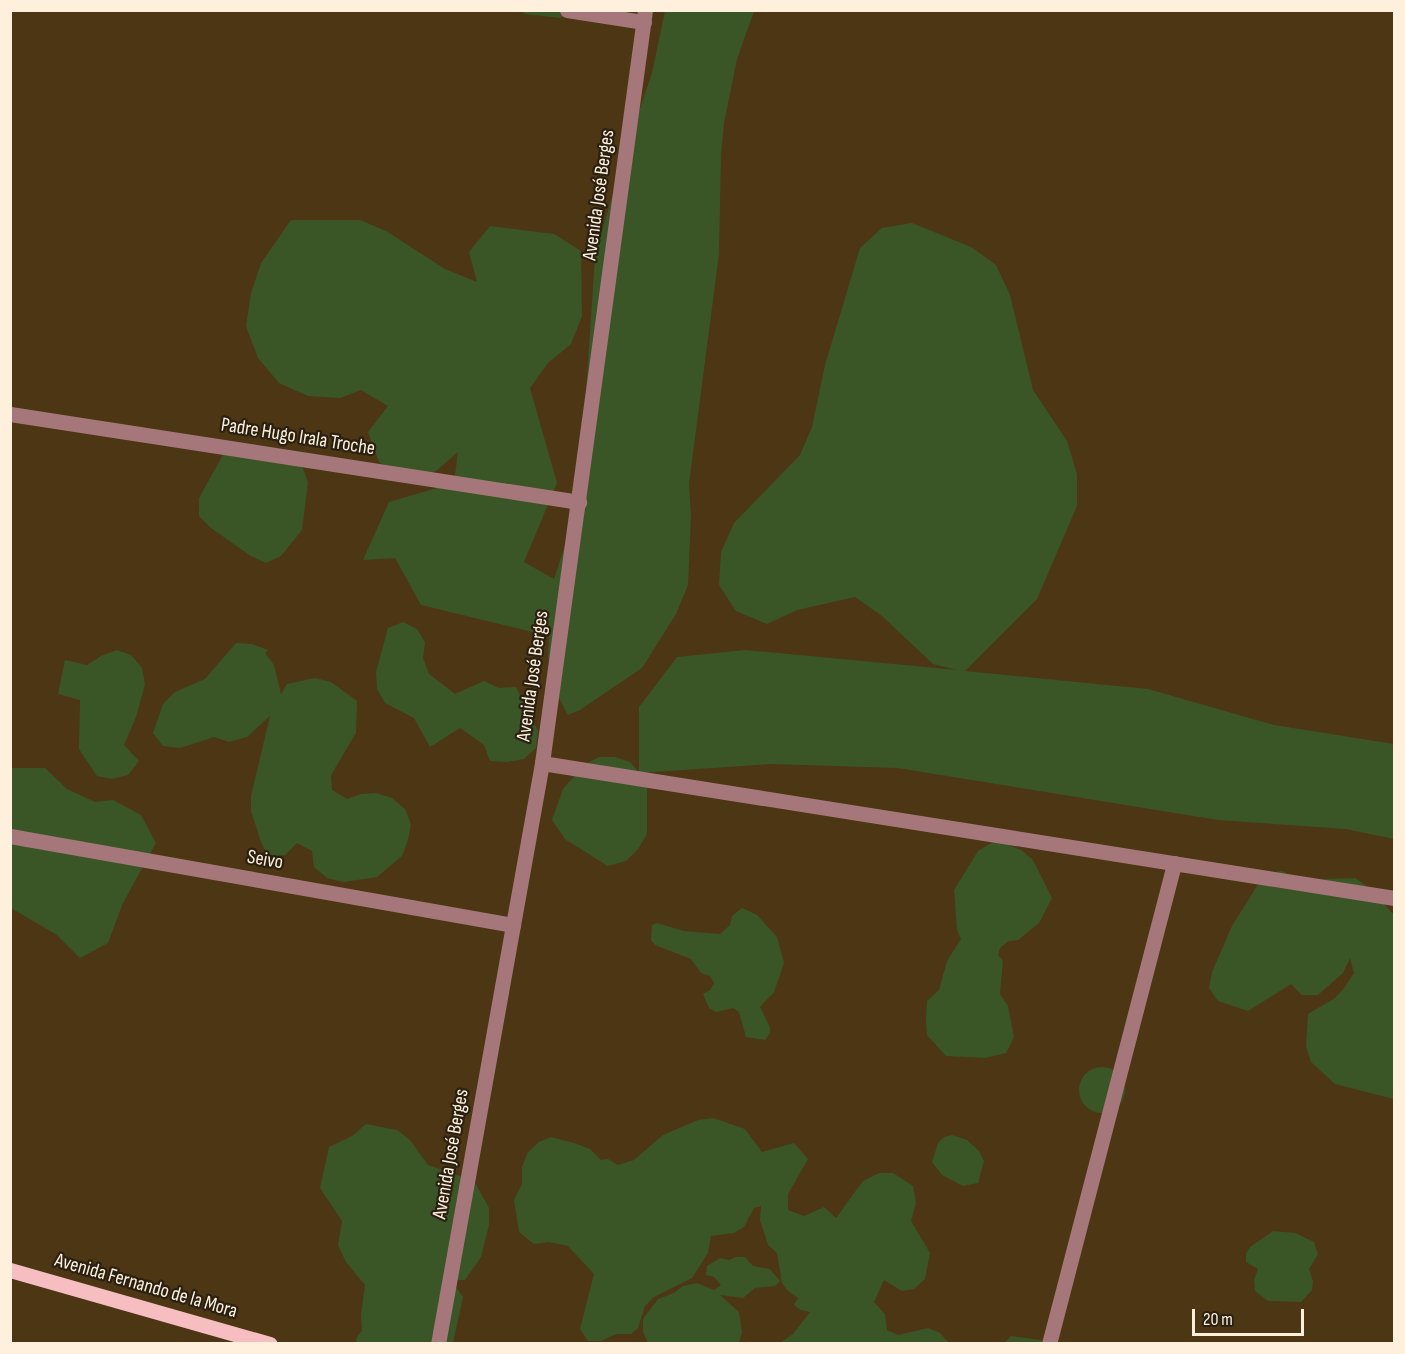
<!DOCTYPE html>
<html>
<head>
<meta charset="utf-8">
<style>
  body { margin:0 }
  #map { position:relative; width:1405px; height:1354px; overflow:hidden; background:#4d3613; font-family:"Sofia Sans Condensed",sans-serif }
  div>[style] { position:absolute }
  .green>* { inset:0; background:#3a5627 }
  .round { border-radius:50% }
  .minor>* { height:15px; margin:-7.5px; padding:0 7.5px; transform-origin:7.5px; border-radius:7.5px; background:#a5777a }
  .major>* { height:15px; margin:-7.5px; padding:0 7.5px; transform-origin:7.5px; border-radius:7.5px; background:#f7bec1 }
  span { translate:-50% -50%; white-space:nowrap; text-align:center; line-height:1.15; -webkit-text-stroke:4.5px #2a2011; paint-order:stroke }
  .street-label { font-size:20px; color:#fef0dd }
  .frame { position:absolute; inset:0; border:12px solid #fef0dd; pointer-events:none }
  .scale { position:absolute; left:1192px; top:1309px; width:112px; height:27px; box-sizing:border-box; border:3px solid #fef0dd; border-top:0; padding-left:8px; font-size:18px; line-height:21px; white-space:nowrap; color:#fef0dd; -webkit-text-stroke:4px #2a2011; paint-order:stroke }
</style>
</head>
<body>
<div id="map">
  <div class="green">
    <i style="clip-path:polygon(521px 11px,579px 11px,560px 18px,525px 14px)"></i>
    <i style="clip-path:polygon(665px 11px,754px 11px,737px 59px,724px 123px,721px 155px,719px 254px,689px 484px,691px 517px,688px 585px,676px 614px,642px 668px,580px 710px,568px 715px,553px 687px,548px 656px,549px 636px,421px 605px,395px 558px,363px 560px,389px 502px,454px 483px,458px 452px,436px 471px,407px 480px,379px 462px,368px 432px,388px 406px,361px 390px,340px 398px,308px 396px,279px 383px,258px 358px,246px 326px,251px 293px,261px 263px,291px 220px,360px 220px,386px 231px,445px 269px,477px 282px,469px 252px,490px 226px,554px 234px,581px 251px,582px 316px,571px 344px,548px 363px,530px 388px,557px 483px,524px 562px,554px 579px,579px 502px,595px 256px,621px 165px,652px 73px)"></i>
    <i style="clip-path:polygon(912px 223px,971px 247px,996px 265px,1010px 295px,1033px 390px,1067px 441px,1077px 474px,1077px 506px,1037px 599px,965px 671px,1148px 689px,1274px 725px,1394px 744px,1394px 839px,1346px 829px,1218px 820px,898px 768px,771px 764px,639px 773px,647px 786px,647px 834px,638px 849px,626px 861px,608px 866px,566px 840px,552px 820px,563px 789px,584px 765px,599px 757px,615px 757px,630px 762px,639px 772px,639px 707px,677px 657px,745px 650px,957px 670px,933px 664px,882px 616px,855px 597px,797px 610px,767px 624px,736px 611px,719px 585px,721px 552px,734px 523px,800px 455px,812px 427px,825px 365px,860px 248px,882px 228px)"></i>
    <i style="clip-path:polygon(253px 444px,271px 448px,302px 466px,308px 482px,302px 530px,281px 556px,266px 563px,251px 556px,211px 528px,199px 516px,199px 498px,224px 453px)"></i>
    <i style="clip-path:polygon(403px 622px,417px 629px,425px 642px,423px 658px,429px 674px,455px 694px,484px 681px,499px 688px,516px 687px,538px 731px,536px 748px,524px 759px,507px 762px,490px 761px,484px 745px,460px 728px,430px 747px,414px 718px,385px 703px,377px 689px,376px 672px,388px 628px)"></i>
    <i style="clip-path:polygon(236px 643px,252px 644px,268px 650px,265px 653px,274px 665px,281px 694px,287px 684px,315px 678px,331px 682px,357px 701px,356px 733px,331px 775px,332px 790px,347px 799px,361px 794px,376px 793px,392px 798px,405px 809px,411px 824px,408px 840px,402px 856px,377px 877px,344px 882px,327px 878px,314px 867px,312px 851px,297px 843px,285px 855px,268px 856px,261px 842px,251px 811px,251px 796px,270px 716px,247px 737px,229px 742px,214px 737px,180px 748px,163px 746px,153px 733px,163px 704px,175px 692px,205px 679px)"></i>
    <i style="clip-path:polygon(117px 650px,131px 655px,142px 668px,145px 684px,136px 717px,124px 745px,139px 761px,128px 775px,112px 779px,97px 776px,79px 749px,80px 700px,58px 694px,65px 660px,87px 665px,101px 656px)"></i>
    <i style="clip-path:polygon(11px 768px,45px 768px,67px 789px,95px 802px,113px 800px,141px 815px,156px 843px,123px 903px,108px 943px,80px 958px,57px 935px,11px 908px)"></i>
    <i style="clip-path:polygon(1000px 842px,1021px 850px,1033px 860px,1052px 898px,1039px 923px,1018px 940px,1009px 941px,1000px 948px,998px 955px,1003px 961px,1000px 994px,1008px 1006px,1014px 1037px,1006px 1053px,985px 1058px,946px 1056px,927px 1035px,926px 1018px,927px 1001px,939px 990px,947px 961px,961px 939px,957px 930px,954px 890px,978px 851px,991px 843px)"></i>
    <i style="clip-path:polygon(1282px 871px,1310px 886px,1325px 879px,1355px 878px,1368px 887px,1394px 915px,1394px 1099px,1335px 1084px,1311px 1062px,1306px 1046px,1308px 1014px,1335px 998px,1345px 987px,1354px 973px,1350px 958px,1343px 973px,1318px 995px,1302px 995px,1291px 984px,1248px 1011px,1218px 1001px,1209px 988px,1212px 972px,1232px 926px,1257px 886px,1267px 873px)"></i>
    <i style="clip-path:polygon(742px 908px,757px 915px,777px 937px,784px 963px,774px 992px,760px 1007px,770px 1027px,770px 1033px,765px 1040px,746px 1037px,739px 1012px,733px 1008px,716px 1012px,709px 1008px,703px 994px,710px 990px,714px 983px,710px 976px,701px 973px,691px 959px,655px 945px,651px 940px,652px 925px,657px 923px,684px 931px,720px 934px,730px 925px,732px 916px)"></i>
    <i class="round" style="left:1079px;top:1067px;width:46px;height:46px"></i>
    <i style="clip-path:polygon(713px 1118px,745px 1129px,762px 1152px,794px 1143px,808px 1159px,788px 1194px,788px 1210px,804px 1216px,824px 1207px,836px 1218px,863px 1181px,879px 1173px,893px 1173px,913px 1186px,916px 1203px,911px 1221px,930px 1253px,925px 1279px,914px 1289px,902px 1291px,884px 1280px,874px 1302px,885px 1314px,887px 1330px,898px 1335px,928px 1328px,940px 1333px,949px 1343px,780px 1343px,793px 1334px,810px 1312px,801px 1310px,794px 1305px,798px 1298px,787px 1290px,782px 1283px,777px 1253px,768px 1245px,760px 1220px,761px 1206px,754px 1208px,744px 1227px,734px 1233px,711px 1236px,708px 1253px,692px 1278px,654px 1297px,645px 1306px,638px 1328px,631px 1334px,616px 1334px,601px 1341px,588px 1341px,580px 1329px,594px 1274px,568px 1246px,549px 1242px,534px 1244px,519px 1232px,514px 1200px,522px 1184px,522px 1167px,528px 1152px,539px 1142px,551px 1137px,574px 1143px,590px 1149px,601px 1160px,608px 1159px,618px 1165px,634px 1160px,663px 1135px,698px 1120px)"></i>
    <i style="clip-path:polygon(366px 1124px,397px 1130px,410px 1140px,428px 1165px,474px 1181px,489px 1208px,489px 1225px,481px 1257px,465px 1280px,451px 1280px,463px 1297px,453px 1343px,357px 1343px,356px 1339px,362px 1330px,361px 1315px,365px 1285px,346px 1262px,338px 1245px,342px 1221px,320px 1188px,329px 1147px,352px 1136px)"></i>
    <i style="clip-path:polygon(952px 1135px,967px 1140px,979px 1151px,984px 1161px,978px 1183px,963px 1186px,942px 1175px,932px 1162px,938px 1143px,944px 1137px)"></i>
    <i style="clip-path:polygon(1273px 1231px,1295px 1233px,1314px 1242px,1318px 1254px,1309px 1269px,1313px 1281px,1312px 1290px,1301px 1302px,1268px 1301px,1255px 1291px,1254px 1280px,1258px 1269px,1246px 1262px,1246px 1254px,1250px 1247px)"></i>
    <i style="clip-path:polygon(736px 1257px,745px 1257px,753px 1266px,770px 1269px,780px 1281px,775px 1286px,755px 1288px,743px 1298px,720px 1295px,739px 1312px,742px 1332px,739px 1343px,648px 1343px,643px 1332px,643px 1319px,658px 1299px,674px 1293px,683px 1286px,697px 1283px,714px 1290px,721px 1285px,714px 1277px,706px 1275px,707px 1266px,720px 1258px,729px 1260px)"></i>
    <i style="clip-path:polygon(1011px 1336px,1041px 1340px,1044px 1343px,1004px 1344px)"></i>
  </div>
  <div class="minor">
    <i style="left:567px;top:10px;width:78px;rotate:8.9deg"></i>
    <i style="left:10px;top:414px;width:576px;rotate:8.79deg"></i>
    <i style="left:542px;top:763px;width:863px;rotate:9deg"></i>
    <i style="left:10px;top:836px;width:511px;rotate:10.03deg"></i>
    <i style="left:438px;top:1344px;width:590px;rotate:-79.85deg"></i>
    <i style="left:542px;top:763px;width:760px;rotate:-82.21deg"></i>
    <i style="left:1049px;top:1344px;width:497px;rotate:-75.4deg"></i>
  </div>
  <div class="major">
    <i style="left:10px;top:1270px;width:270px;rotate:15.9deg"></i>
  </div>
  <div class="street-label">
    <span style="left:599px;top:195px;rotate:-82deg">Avenida José Berges</span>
    <span style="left:298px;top:437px;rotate:9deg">Padre Hugo Irala Troche</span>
    <span style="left:533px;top:676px;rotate:-82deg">Avenida José Berges</span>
    <span style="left:265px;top:860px;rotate:10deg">Seivo</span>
    <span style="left:451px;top:1154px;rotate:-80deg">Avenida José Berges</span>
    <span style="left:146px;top:1286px;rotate:16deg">Avenida Fernando de la Mora</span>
  </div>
  <div class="frame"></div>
  <div class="scale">20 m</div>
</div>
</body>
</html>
